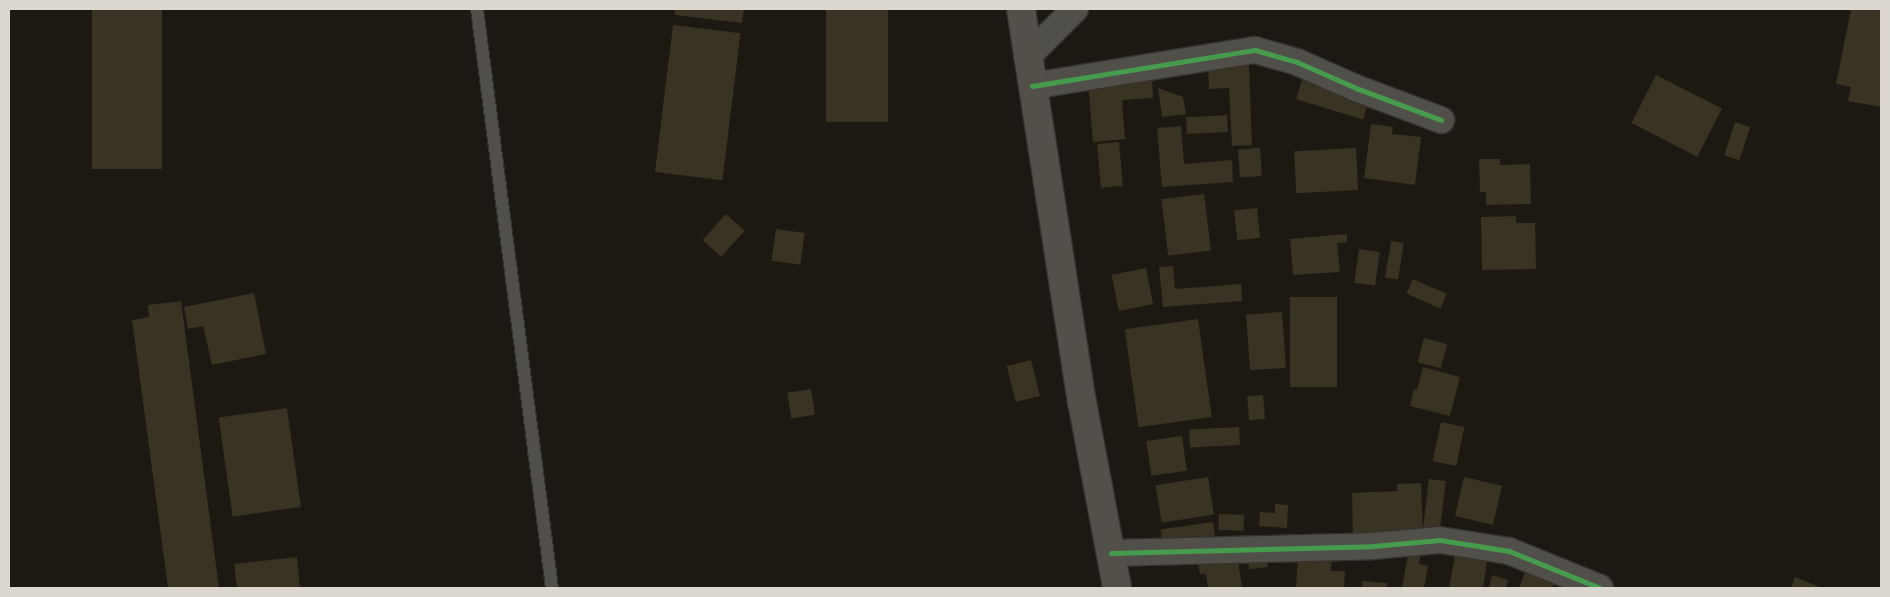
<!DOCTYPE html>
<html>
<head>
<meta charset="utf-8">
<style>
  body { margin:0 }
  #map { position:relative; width:1890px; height:597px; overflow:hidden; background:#1c1912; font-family:Signika,sans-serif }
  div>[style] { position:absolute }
  .building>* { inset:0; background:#383322; transform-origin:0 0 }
  .roads { filter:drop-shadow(1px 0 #35322e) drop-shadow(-1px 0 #35322e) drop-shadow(0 1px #35322e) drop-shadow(0 -1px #35322e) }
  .lane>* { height:12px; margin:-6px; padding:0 6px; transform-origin:6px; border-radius:6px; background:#514f4a }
  .street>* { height:26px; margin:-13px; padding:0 13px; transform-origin:13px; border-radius:13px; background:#514f4a }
  .secondary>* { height:28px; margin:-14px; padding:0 14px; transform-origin:14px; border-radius:14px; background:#534f49 }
  .cycleway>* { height:5px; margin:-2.5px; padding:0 2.5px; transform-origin:2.5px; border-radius:2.5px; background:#469c4c }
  span { translate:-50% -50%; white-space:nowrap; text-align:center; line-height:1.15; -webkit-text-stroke:5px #201b0e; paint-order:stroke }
  .frame { position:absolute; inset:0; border:10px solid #dcd8d0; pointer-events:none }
</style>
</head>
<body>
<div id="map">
  <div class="building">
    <i style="left:92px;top:9px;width:70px;height:160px"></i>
    <i style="clip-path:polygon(675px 9px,744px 9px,742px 23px,675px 15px)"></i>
    <i style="left:826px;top:9px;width:62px;height:113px"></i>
    <i style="clip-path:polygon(1851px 9px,1881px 9px,1881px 107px,1848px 101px,1851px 87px,1836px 84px)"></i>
    <i style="left:673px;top:25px;width:68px;height:148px;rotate:7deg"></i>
    <i style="clip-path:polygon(1249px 64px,1252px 145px,1232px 146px,1229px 88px,1209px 89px,1208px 66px)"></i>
    <i style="left:1656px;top:75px;width:74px;height:54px;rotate:27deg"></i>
    <i style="clip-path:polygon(1152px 77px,1153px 98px,1122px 100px,1125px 139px,1093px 142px,1088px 82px)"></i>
    <i style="left:1302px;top:80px;width:70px;height:20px;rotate:17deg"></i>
    <i style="clip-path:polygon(1158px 88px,1183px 97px,1186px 114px,1162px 117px)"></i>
    <i style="left:1227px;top:115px;width:17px;height:41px;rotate:87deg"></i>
    <i style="left:1735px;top:122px;width:16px;height:35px;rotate:18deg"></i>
    <i style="clip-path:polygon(1371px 124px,1393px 127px,1392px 134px,1421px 137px,1415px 185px,1364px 178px)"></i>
    <i style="clip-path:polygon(1181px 126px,1184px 164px,1232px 160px,1233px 182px,1162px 187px,1157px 128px)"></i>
    <i style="left:1119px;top:142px;width:44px;height:22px;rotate:85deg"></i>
    <i style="left:1260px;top:148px;width:28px;height:22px;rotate:86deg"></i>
    <i style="left:1356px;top:148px;width:42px;height:62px;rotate:87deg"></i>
    <i style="clip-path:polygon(1479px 159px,1500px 159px,1500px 165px,1530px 164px,1531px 204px,1486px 205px,1486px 192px,1480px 192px)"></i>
    <i style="left:1204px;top:194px;width:57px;height:43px;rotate:83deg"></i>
    <i style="left:1257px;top:208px;width:30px;height:23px;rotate:84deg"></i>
    <i style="left:726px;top:214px;width:25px;height:35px;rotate:42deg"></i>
    <i style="clip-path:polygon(1516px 216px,1516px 223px,1535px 223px,1536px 269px,1482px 270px,1481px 217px)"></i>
    <i style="left:776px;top:229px;width:29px;height:32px;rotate:8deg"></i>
    <i style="clip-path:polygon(1347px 234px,1347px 242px,1337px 243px,1340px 272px,1293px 275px,1290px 239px)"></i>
    <i style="left:1391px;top:241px;width:13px;height:37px;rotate:9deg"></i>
    <i style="left:1359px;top:249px;width:21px;height:34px;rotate:8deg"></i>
    <i style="clip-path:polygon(1173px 266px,1175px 289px,1241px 284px,1242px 301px,1163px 307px,1159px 267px)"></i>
    <i style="left:1146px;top:268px;width:37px;height:35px;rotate:79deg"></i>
    <i style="left:1413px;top:279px;width:37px;height:16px;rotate:24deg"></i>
    <i style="clip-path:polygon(254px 293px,266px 354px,212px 365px,203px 326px,188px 329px,184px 307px)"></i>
    <i style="left:1290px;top:297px;width:47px;height:90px"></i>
    <i style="clip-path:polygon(181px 301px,219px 588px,168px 588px,132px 320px,149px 317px,148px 305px)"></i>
    <i style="left:1282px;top:312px;width:56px;height:36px;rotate:86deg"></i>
    <i style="left:1198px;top:319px;width:99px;height:74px;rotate:82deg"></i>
    <i style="left:1424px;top:338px;width:24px;height:25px;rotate:15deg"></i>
    <i style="left:1031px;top:360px;width:37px;height:25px;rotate:76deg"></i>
    <i style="clip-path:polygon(1423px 367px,1460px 377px,1450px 416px,1410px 406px,1414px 389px,1417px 390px)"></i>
    <i style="left:811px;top:389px;width:26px;height:24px;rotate:81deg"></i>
    <i style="left:1263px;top:395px;width:24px;height:16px;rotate:85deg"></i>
    <i style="left:287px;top:408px;width:100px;height:69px;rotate:82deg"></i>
    <i style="left:1441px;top:422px;width:24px;height:40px;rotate:12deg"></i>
    <i style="left:1239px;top:427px;width:18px;height:50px;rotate:87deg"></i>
    <i style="left:1182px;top:436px;width:35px;height:36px;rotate:82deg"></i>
    <i style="left:1208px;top:477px;width:38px;height:53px;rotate:81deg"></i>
    <i style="left:1464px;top:477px;width:39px;height:40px;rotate:13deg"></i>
    <i style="left:1429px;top:479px;width:17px;height:50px;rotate:7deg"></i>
    <i style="clip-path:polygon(1421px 483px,1423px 536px,1353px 538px,1352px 493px,1397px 491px,1397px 484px)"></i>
    <i style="clip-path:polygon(1275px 504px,1288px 505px,1287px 528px,1259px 526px,1260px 512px,1275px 513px)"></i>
    <i style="left:1219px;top:514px;width:25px;height:16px;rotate:2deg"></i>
    <i style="left:1213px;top:522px;width:14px;height:53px;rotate:82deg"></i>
    <i style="clip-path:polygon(1410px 543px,1422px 546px,1419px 564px,1428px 566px,1424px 588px,1402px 588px)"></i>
    <i style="left:1266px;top:551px;width:16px;height:19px;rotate:83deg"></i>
    <i style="clip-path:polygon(1237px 553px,1242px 588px,1208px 588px,1206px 574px,1200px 574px,1197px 558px)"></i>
    <i style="clip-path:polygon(1298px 553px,1332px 555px,1331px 571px,1345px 571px,1344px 588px,1296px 588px)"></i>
    <i style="clip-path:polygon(1455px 556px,1487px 562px,1483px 588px,1449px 588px)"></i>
    <i style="clip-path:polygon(297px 557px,300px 588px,237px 588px,234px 564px)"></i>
    <i style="clip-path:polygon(1525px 572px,1554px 584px,1552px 588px,1519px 588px)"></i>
    <i style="clip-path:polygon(1492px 575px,1508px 580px,1506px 588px,1489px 588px)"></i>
    <i style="clip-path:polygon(1795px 577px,1822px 588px,1791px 588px)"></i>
    <i style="clip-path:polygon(1362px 581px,1387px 583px,1387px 588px,1362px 588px)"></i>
  </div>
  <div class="roads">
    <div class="lane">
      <i style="left:477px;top:9px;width:584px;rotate:82.62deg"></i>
    </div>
    <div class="street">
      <i style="left:1027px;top:57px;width:68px;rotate:-45deg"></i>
      <i style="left:1032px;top:86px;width:226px;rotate:-9.2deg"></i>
      <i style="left:1255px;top:50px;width:44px;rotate:15.9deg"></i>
      <i style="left:1297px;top:62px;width:64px;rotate:23.8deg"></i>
      <i style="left:1356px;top:88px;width:91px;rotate:20.6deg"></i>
      <i style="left:1111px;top:553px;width:262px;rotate:-1.5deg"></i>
      <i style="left:1373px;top:546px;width:67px;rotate:-5.1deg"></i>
      <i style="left:1440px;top:540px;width:70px;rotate:9.1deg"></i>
      <i style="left:1509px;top:551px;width:98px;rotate:22.1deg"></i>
    </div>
    <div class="secondary">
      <i style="left:1021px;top:9px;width:398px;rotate:81.2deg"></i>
      <i style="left:1082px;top:402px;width:189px;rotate:79.3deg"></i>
    </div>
  </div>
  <div class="cycleway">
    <i style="left:1032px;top:86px;width:226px;rotate:-9.2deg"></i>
    <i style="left:1255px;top:50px;width:44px;rotate:15.9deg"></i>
    <i style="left:1297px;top:62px;width:64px;rotate:23.8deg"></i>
    <i style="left:1356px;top:88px;width:91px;rotate:20.6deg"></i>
    <i style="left:1111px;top:553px;width:262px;rotate:-1.5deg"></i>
    <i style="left:1373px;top:546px;width:67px;rotate:-5.1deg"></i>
    <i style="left:1440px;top:540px;width:70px;rotate:9.1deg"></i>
    <i style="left:1509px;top:551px;width:98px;rotate:22.1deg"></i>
  </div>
  <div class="frame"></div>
</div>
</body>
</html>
